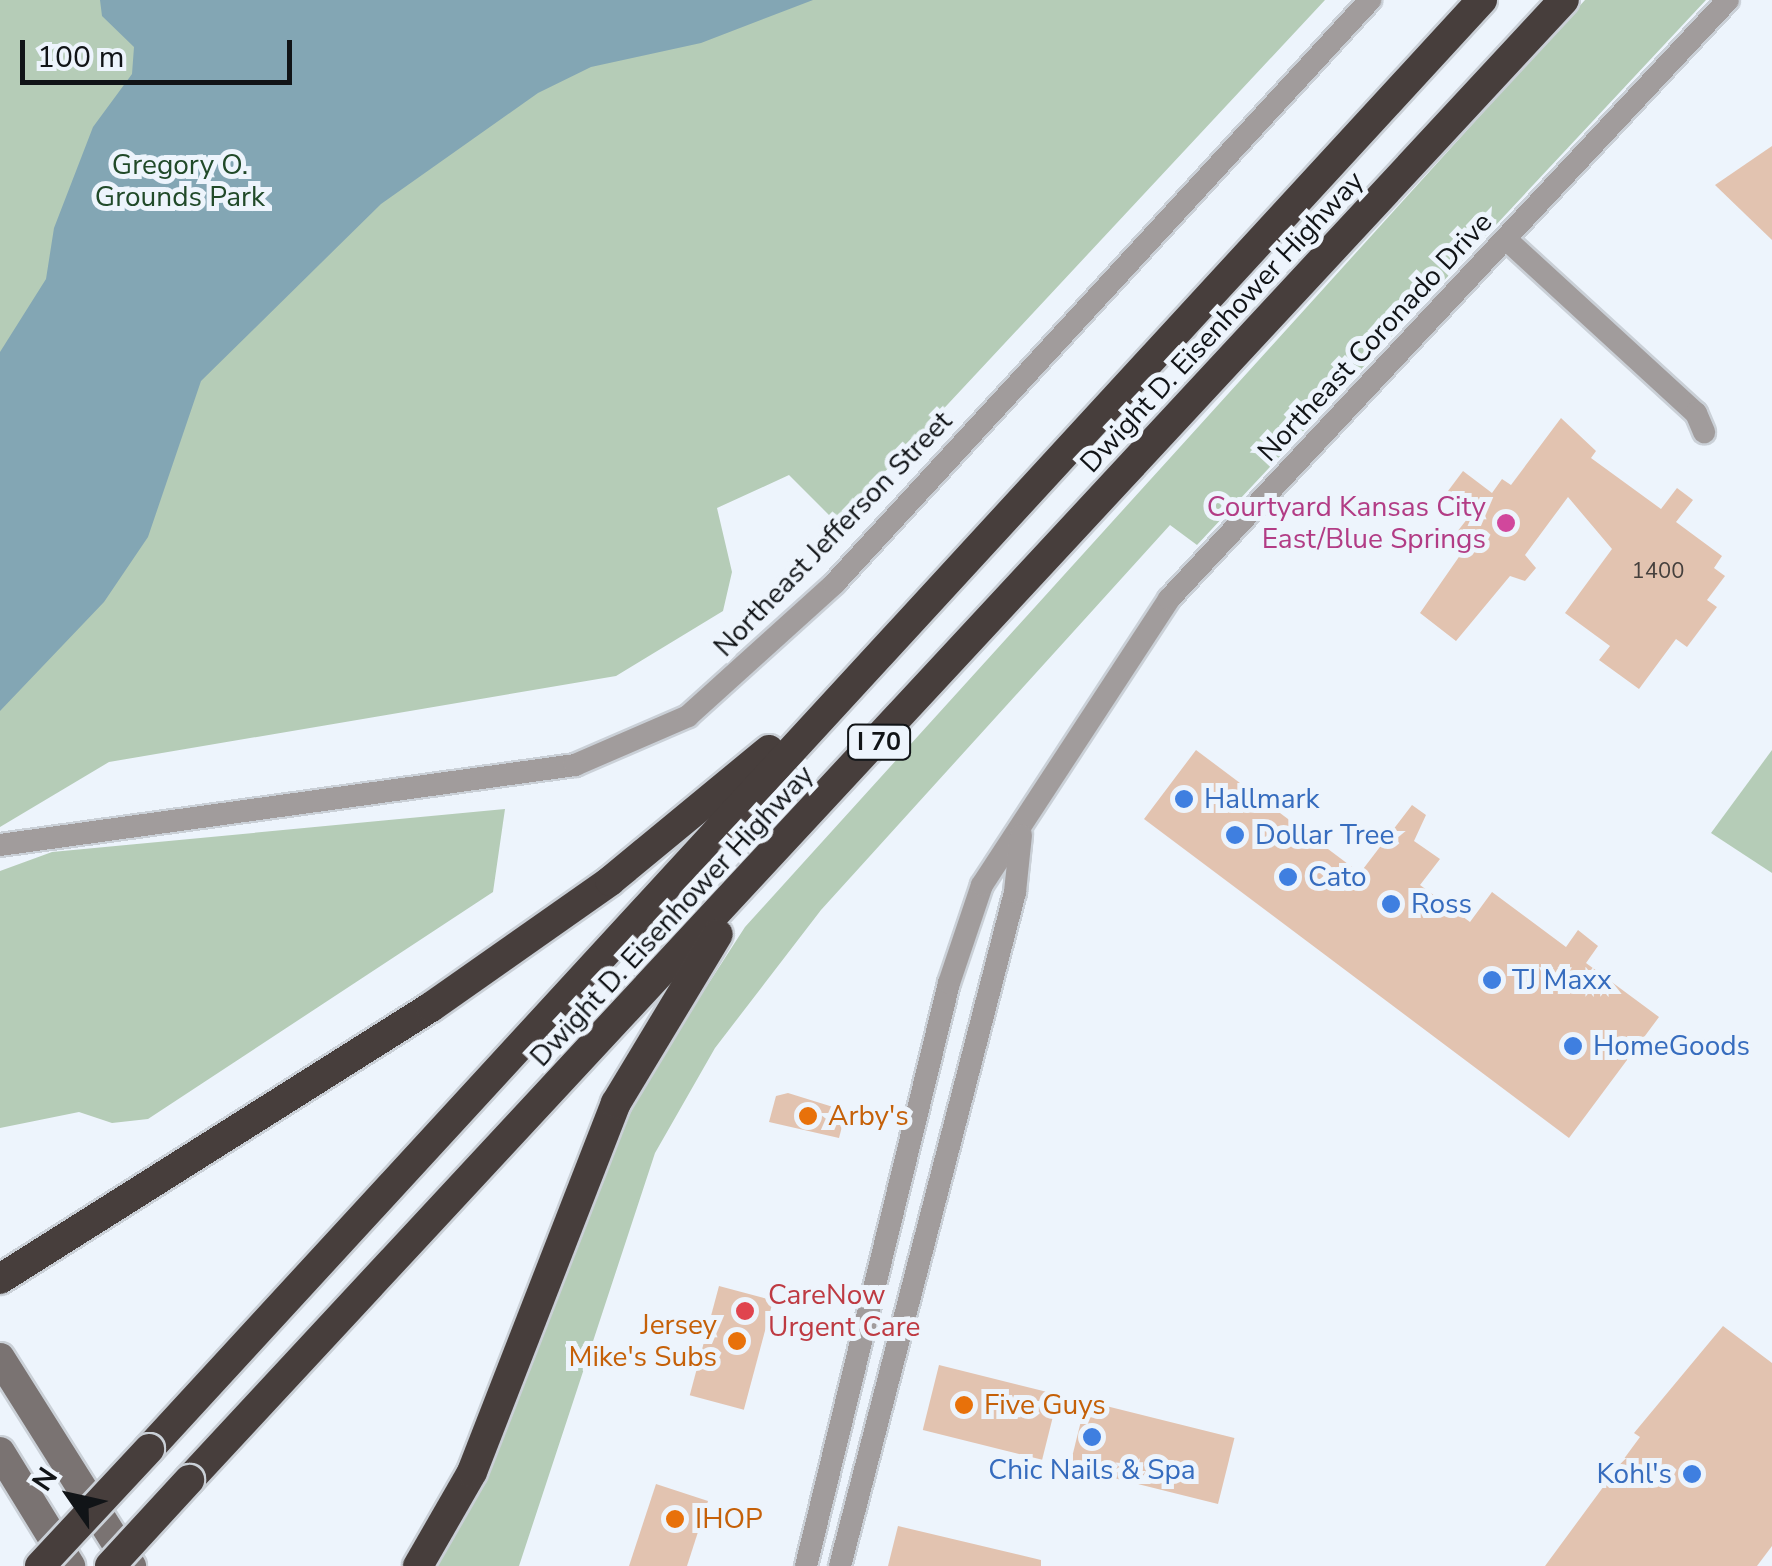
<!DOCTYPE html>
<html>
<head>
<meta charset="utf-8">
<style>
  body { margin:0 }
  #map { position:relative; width:1772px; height:1566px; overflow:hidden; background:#edf4fc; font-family:"Nunito Sans",sans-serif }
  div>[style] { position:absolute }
  .green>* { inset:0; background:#b5ccb7 }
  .water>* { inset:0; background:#83a6b4 }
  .building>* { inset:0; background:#e2c3b0; transform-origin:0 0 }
  .roads { filter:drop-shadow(2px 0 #cad0d7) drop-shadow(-2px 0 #cad0d7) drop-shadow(0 2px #cad0d7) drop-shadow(0 -2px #cad0d7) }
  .street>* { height:22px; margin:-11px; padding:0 11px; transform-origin:11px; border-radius:11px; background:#a19c9c }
  .secondary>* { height:30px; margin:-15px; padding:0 15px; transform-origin:15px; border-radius:15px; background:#7a7372 }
  .highway>* { height:30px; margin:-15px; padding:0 15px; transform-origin:15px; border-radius:15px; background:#473e3c }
  .bridges { filter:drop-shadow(2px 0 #cad0d7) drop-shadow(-2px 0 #cad0d7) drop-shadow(0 2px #cad0d7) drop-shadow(0 -2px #cad0d7) }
  .highway-bridge>* { height:30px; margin:-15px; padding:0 15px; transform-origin:15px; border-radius:15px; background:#473e3c }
  .dots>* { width:28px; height:28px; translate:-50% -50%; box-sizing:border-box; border:5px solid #edf4fc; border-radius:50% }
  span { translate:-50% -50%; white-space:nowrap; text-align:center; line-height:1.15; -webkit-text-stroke:10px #edf4fc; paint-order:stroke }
  .number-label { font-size:22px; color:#45403d }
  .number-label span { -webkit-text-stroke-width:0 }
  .shield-label span { padding:2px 8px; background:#edf4fc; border:2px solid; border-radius:8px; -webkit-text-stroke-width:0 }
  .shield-label { font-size:25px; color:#111417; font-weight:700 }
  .park-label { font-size:28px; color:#214a29 }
  .street-label { font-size:28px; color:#111417 }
  .hotel-label { font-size:28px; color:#b23c85 }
  .right { translate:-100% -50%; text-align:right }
  .shop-label { font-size:28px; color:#366cbe }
  .left { translate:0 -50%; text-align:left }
  .food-label { font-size:28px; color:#c56008 }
  .health-label { font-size:28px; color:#be3a42 }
  .north { position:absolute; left:20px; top:1446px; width:100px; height:100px; -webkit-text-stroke:8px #edf4fc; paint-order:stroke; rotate:304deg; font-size:28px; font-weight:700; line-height:40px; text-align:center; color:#111417 }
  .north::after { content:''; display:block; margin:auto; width:35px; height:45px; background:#111417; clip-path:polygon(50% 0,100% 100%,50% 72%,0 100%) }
  .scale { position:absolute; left:20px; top:40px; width:272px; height:45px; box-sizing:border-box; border:5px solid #111417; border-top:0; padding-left:12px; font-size:30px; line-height:35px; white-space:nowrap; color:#111417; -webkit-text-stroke:8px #edf4fc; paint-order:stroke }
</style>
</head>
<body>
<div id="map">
  <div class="green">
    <i style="clip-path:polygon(0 0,1325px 0,837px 523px,789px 475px,717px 508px,732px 572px,723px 611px,616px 676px,109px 762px,0 827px)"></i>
    <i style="clip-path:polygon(1585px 0,1706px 0,1197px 545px,1170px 525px,821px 910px,715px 1048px,655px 1153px,519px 1566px,434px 1566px,488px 1467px,635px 1097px,745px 927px)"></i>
    <i style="clip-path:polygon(1772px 750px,1772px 873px,1711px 833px)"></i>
    <i style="clip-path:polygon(505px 809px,493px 892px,148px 1119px,112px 1123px,79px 1112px,0 1128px,0 871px,52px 852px)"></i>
  </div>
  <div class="water">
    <i style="clip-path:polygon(100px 0,813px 0,701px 43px,591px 67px,538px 93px,381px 204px,201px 381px,148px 537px,104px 602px,0 711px,0 352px,46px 279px,54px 228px,93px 127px,132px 74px,134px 47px,102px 16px)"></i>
  </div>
  <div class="building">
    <i style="clip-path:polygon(1772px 146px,1772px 240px,1715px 185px)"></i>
    <i style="clip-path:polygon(1561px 418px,1596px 451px,1591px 458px,1661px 509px,1677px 488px,1693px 500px,1676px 522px,1722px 556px,1714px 568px,1725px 576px,1707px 600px,1717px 607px,1687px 647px,1676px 639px,1639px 689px,1599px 660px,1610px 646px,1565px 613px,1612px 549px,1568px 497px,1525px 555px,1536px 568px,1525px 581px,1510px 576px,1456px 641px,1420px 613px,1470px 541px,1457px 532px,1471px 514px,1445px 495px,1463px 471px,1492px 493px,1502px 479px,1511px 485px)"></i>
    <i style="clip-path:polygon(1196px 750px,1360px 873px,1412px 805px,1426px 815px,1414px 841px,1440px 859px,1420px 885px,1470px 922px,1492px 892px,1566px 947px,1578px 930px,1598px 946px,1586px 963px,1659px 1017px,1569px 1138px,1144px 819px)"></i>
    <i style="clip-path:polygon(788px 1093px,846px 1111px,839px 1138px,769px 1122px,776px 1096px)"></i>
    <i style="left:719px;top:1286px;width:56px;height:113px;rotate:15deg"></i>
    <i style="clip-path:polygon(1723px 1326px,1772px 1363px,1772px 1546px,1757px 1566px,1545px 1566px,1640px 1437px,1634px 1433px)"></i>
    <i style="left:939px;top:1365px;width:123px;height:67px;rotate:14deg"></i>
    <i style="left:1086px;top:1401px;width:153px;height:68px;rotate:14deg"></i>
    <i style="clip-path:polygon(656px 1484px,708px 1501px,687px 1566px,629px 1566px)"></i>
    <i style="clip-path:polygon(898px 1526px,1041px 1560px,1041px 1566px,888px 1566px)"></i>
  </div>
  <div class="roads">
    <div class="street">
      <i style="left:1508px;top:241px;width:255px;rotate:42.5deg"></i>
      <i style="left:1696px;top:413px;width:21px;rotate:67deg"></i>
      <i style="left:0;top:845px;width:581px;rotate:-7.92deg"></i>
      <i style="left:575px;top:765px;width:123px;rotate:-23.4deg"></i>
      <i style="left:688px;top:716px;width:197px;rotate:-42.1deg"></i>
      <i style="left:834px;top:584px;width:793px;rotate:-47.45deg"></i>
      <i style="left:806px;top:1566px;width:600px;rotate:-76.22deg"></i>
      <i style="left:949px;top:983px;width:103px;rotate:-71.4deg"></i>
      <i style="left:982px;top:885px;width:342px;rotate:-56.8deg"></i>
      <i style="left:1169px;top:599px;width:819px;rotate:-46.98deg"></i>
      <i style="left:840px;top:1566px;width:696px;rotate:-75.44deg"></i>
      <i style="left:1015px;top:892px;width:57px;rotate:-84deg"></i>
    </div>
    <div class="secondary">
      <i style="left:0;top:1358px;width:246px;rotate:57.8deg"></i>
      <i style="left:0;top:1452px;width:134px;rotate:58.4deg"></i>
    </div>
    <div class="highway">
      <i style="left:0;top:1279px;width:510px;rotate:-32.26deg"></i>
      <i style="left:431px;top:1007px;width:219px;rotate:-35.1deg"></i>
      <i style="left:610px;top:881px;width:206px;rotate:-39.5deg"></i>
      <i style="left:149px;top:1449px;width:1969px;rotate:-47.39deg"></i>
      <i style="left:189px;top:1480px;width:2020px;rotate:-47.11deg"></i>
      <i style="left:418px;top:1566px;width:108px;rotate:-60.1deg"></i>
      <i style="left:472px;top:1472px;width:396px;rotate:-68.7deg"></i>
      <i style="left:616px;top:1103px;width:197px;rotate:-58.9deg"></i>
    </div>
  </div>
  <div class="bridges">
    <div class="highway-bridge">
      <i style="left:40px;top:1566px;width:160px;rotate:-47deg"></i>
      <i style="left:110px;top:1566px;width:117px;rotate:-47.4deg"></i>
    </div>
  </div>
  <div class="dots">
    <i style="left:1506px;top:523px;background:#d1479c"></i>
    <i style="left:1184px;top:799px;background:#3f7fe0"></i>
    <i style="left:1235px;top:835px;background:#3f7fe0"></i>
    <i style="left:1288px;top:877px;background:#3f7fe0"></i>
    <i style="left:1391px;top:904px;background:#3f7fe0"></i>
    <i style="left:1492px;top:980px;background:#3f7fe0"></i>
    <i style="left:1573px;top:1046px;background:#3f7fe0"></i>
    <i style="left:808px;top:1116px;background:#e8710a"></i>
    <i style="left:745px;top:1311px;background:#e0444e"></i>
    <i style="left:737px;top:1341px;background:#e8710a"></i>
    <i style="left:964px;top:1405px;background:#e8710a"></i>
    <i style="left:1092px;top:1437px;background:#3f7fe0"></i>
    <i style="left:1692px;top:1474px;background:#3f7fe0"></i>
    <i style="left:675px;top:1519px;background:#e8710a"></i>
  </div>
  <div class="number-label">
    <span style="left:1658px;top:572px">1400</span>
  </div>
  <div class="shield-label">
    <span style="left:879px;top:742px">I 70</span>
  </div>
  <div class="park-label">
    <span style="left:180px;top:181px">Gregory O.<br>Grounds Park</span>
  </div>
  <div class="street-label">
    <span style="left:1222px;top:322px;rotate:-47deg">Dwight D. Eisenhower Highway</span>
    <span style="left:1375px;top:337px;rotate:-47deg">Northeast Coronado Drive</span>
    <span style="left:833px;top:534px;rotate:-46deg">Northeast Jefferson Street</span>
    <span style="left:672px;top:916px;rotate:-47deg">Dwight D. Eisenhower Highway</span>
  </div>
  <div class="hotel-label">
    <span class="right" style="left:1486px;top:523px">Courtyard Kansas City<br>East/Blue Springs</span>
  </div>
  <div class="shop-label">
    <span class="left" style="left:1204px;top:799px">Hallmark</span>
    <span class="left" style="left:1255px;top:835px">Dollar Tree</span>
    <span class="left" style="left:1308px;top:877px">Cato</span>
    <span class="left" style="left:1411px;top:904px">Ross</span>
    <span class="left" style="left:1512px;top:980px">TJ Maxx</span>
    <span class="left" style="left:1593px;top:1046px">HomeGoods</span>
    <span style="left:1092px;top:1470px">Chic Nails &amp; Spa</span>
    <span class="right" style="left:1672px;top:1474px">Kohl's</span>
  </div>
  <div class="food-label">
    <span class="left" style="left:828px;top:1116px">Arby's</span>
    <span class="right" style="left:717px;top:1341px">Jersey<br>Mike's Subs</span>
    <span class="left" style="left:984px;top:1405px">Five Guys</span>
    <span class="left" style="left:695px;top:1519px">IHOP</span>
  </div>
  <div class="health-label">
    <span class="left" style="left:768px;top:1311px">CareNow<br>Urgent Care</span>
  </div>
  <div class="north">N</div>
  <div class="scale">100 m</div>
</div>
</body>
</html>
